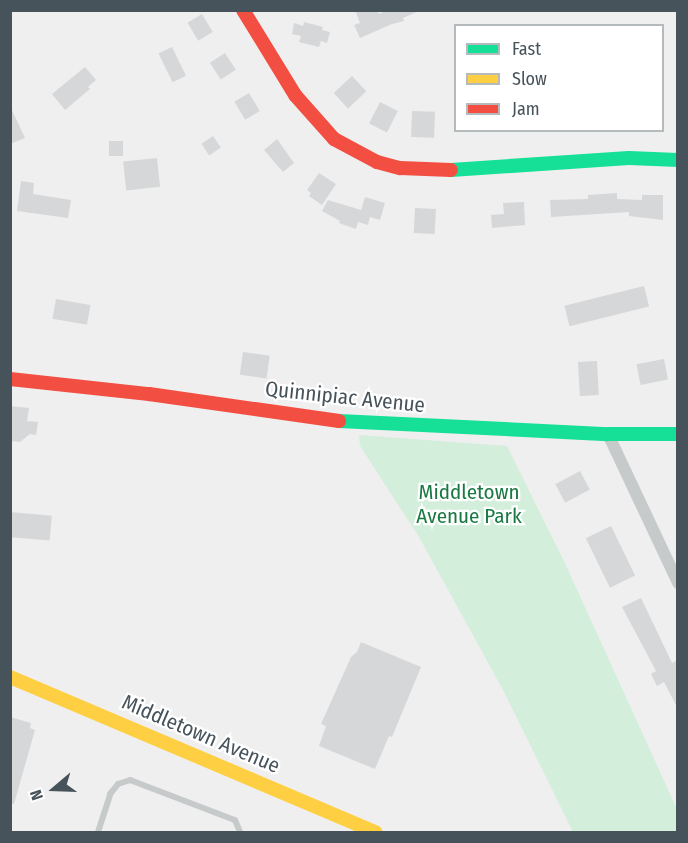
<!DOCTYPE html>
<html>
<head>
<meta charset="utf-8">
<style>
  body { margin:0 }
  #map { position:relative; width:688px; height:843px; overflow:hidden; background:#f0efef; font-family:"Fira Sans Condensed",sans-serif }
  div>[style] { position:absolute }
  .green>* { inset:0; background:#d4eedc }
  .building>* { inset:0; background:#d6d7d8; transform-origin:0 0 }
  .lane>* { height:6px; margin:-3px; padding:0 3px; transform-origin:3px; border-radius:3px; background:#c7cacb }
  .street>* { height:12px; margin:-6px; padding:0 6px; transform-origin:6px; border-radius:6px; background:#c7cacb }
  .fast>* { height:14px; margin:-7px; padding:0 7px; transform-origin:7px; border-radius:7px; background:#16e098 }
  .slow>* { height:14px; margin:-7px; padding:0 7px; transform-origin:7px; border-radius:7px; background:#ffcf43 }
  .jam>* { height:14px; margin:-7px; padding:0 7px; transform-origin:7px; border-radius:7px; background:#f24e42 }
  span { translate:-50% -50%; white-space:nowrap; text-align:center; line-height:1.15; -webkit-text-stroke:4.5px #fff; paint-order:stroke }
  .street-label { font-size:21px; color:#47535b }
  .park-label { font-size:21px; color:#1a7943 }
  .frame { position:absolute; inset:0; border:12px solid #47535b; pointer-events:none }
  .legend { position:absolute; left:454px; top:24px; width:210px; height:108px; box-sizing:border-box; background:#fff; border:2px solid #b5babd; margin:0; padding:8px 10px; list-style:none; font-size:18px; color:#47535b }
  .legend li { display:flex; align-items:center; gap:12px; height:30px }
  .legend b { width:30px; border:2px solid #b5babd }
  .north { position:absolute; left:24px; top:759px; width:60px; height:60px; -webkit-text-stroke:4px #fff; paint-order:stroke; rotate:251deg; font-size:16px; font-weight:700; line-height:24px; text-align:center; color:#47535b }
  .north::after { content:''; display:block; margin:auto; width:21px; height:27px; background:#47535b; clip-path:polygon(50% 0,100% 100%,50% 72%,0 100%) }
</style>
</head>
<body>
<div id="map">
  <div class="green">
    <i style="clip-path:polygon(359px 435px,507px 446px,563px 559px,677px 809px,677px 832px,573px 832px,503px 690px,419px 537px,360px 446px)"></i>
  </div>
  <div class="building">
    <i style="clip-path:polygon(355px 10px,377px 10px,379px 14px,387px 10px,421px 10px,403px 18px,404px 21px,392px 24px,360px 38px,354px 25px,360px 23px)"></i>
    <i style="left:202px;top:14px;width:21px;height:17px;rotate:59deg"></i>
    <i style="clip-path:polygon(304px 22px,323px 27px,322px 30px,330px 32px,327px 43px,321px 41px,319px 47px,299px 42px,301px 36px,292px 34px,294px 23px,303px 26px)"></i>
    <i style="left:172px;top:47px;width:32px;height:15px;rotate:64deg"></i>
    <i style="left:225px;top:53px;width:20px;height:18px;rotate:57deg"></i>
    <i style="clip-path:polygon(85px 67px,96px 80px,88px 87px,90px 89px,65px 110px,52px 94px)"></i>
    <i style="left:352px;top:76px;width:21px;height:25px;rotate:47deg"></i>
    <i style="left:249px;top:93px;width:21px;height:17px;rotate:59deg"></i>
    <i style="left:380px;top:102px;width:20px;height:24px;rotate:27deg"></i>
    <i style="clip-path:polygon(10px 106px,25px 138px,10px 144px)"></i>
    <i style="left:412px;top:111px;width:23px;height:26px;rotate:2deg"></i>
    <i style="left:213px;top:136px;width:14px;height:14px;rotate:56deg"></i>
    <i style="clip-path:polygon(277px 139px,294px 163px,283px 172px,264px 150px)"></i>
    <i style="left:123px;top:141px;width:15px;height:14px;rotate:90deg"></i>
    <i style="left:157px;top:158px;width:29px;height:34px;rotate:84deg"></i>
    <i style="clip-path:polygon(319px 173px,336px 184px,322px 205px,309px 196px,311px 193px,307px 190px)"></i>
    <i style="clip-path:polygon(21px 181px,34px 183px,33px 194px,71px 200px,68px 218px,17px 211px)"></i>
    <i style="clip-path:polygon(617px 193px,617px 199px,642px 200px,642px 195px,663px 195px,663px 220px,629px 216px,629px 212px,551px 217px,550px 200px,588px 199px,588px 195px)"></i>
    <i style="clip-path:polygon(365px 197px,385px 203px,380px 220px,370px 217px,368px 225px,358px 222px,356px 229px,339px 223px,340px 221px,322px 211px,328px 200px,361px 210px)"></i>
    <i style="clip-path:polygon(524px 202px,525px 225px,492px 228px,491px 215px,504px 214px,503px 203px)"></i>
    <i style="left:415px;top:208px;width:21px;height:25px;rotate:3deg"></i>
    <i style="left:644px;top:286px;width:21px;height:82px;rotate:76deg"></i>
    <i style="left:56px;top:299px;width:35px;height:20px;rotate:10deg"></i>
    <i style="left:243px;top:352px;width:27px;height:23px;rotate:8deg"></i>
    <i style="left:664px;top:359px;width:21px;height:28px;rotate:79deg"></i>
    <i style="left:597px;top:361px;width:34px;height:19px;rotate:87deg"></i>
    <i style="clip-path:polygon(10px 406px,29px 408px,27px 421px,38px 422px,36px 435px,30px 434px,20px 442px,10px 441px)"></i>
    <i style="left:580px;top:471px;width:21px;height:28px;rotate:62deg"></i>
    <i style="left:10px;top:512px;width:42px;height:25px;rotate:5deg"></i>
    <i style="left:611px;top:526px;width:55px;height:28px;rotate:64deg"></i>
    <i style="clip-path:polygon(641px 598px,672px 663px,678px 660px,678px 709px,664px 682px,657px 686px,651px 674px,656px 671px,622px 607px)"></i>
    <i style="clip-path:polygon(361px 642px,421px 667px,392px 737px,389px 736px,375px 769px,319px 746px,326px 726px,321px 724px,351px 657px,357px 652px)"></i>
    <i style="clip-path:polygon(10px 717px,31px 723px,30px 728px,35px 730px,14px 804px,10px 803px)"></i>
  </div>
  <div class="lane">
    <i style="left:98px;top:832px;width:40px;rotate:-72deg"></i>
    <i style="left:110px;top:794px;width:13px;rotate:-51deg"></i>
    <i style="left:118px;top:784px;width:13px;rotate:-18deg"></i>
    <i style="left:130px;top:780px;width:112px;rotate:20.9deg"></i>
    <i style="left:235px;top:820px;width:13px;rotate:67deg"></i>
  </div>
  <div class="street">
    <i style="left:608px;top:434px;width:165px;rotate:64.8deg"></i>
  </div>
  <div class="fast">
    <i style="left:451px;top:170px;width:178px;rotate:-3.9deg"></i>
    <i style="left:629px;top:158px;width:49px;rotate:2.3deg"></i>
    <i style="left:339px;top:421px;width:269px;rotate:2.8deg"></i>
    <i style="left:608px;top:434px;width:70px"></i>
  </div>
  <div class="slow">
    <i style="left:10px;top:677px;width:397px;rotate:23deg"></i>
  </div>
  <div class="jam">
    <i style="left:243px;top:10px;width:100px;rotate:58.5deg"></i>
    <i style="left:295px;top:95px;width:59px;rotate:48.4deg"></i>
    <i style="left:334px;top:139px;width:49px;rotate:28.1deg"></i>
    <i style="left:377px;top:162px;width:24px;rotate:15deg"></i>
    <i style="left:400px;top:168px;width:51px;rotate:2.2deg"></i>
    <i style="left:10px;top:379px;width:140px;rotate:6.2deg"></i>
    <i style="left:149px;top:394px;width:192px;rotate:8.1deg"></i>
  </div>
  <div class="street-label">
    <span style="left:345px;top:397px;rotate:6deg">Quinnipiac Avenue</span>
    <span style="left:201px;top:734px;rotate:23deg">Middletown Avenue</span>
  </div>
  <div class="park-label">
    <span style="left:469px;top:504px">Middletown<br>Avenue Park</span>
  </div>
  <div class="frame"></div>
  <ul class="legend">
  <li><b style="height:8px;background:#16e098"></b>Fast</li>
  <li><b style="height:8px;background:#ffcf43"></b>Slow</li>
  <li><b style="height:8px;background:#f24e42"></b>Jam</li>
  </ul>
  <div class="north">N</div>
</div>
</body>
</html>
